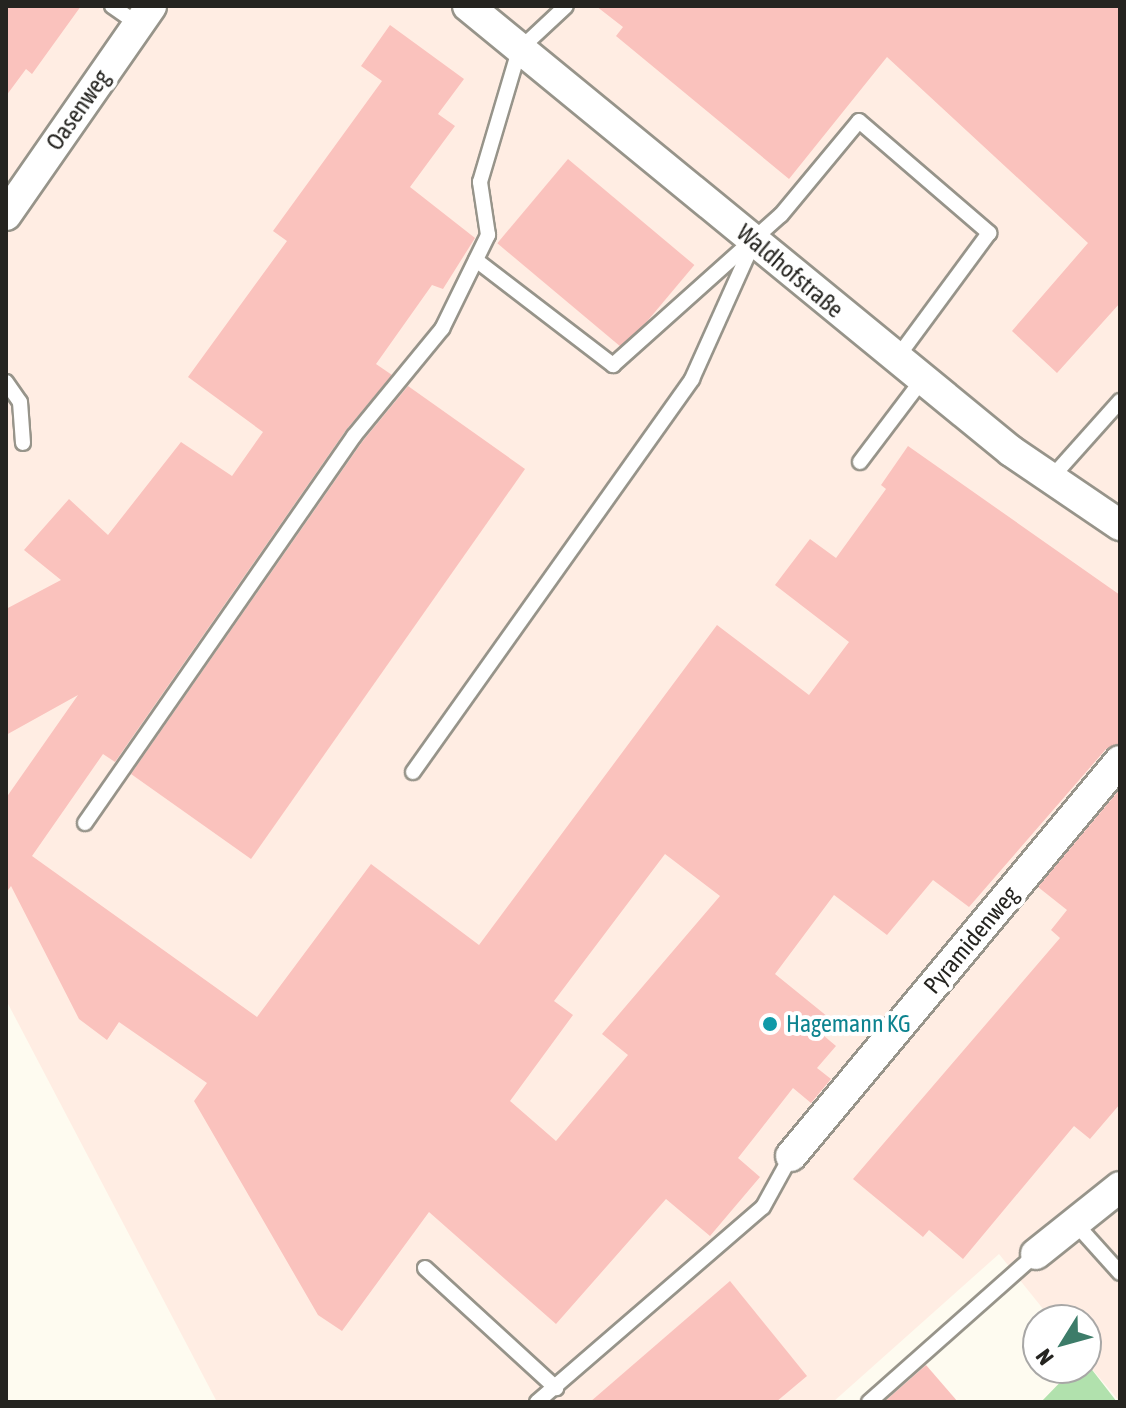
<!DOCTYPE html>
<html>
<head>
<meta charset="utf-8">
<style>
  body { margin:0 }
  #map { position:relative; width:1126px; height:1408px; overflow:hidden; background:#fefbf0; font-family:"Asap Condensed",sans-serif }
  div>[style] { position:absolute }
  .industrial>* { inset:0; background:#ffede3 }
  .green>* { inset:0; background:#b1e1ad }
  .building>* { inset:0; background:#fac2bd; transform-origin:0 0 }
  .roads { filter:drop-shadow(2px 0 #97948a) drop-shadow(-2px 0 #97948a) drop-shadow(0 2px #97948a) drop-shadow(0 -2px #97948a) }
  .service>* { height:14px; margin:-7px; padding:0 7px; transform-origin:7px; border-radius:7px; background:#fff }
  .minor>* { height:30px; margin:-15px; padding:0 15px; transform-origin:15px; border-radius:15px; background:#fff }
  .dots>* { width:22px; height:22px; translate:-50% -50%; box-sizing:border-box; border:4px solid #fff; border-radius:50% }
  span { translate:-50% -50%; white-space:nowrap; text-align:center; line-height:1.15; -webkit-text-stroke:8px #fff; paint-order:stroke }
  .street-label { font-size:24px; color:#252420 }
  .culture-label { font-size:24px; color:#0d838f }
  .left { translate:0 -50%; text-align:left }
  .frame { position:absolute; inset:0; border:8px solid #252420; pointer-events:none }
  .north { position:absolute; left:1022px; top:1304px; width:80px; height:80px; box-sizing:border-box; background:#fff; border:2px solid #a8a7a6; border-radius:50%; rotate:233deg; font-size:22px; font-weight:700; line-height:32px; text-align:center; color:#252420 }
  .north::after { content:''; display:block; margin:auto; width:28px; height:36px; background:#3d7c69; clip-path:polygon(50% 0,100% 100%,50% 72%,0 100%) }
</style>
</head>
<body>
<div id="map">
  <div class="industrial">
    <i style="clip-path:polygon(6px 6px,1120px 6px,1120px 1402px,1086px 1362px,1086px 1320px,1052px 1320px,999px 1254px,833px 1402px,217px 1402px,6px 1000px)"></i>
  </div>
  <div class="green">
    <i style="clip-path:polygon(1086px 1362px,1117px 1402px,1041px 1402px,1074px 1368px,1086px 1368px)"></i>
  </div>
  <div class="building">
    <i style="clip-path:polygon(6px 6px,81px 6px,32px 74px,26px 69px,6px 96px)"></i>
    <i style="clip-path:polygon(596px 6px,1120px 6px,1120px 303px,1057px 373px,1012px 331px,1088px 243px,887px 57px,789px 179px,616px 36px,623px 27px)"></i>
    <i style="clip-path:polygon(evenodd,390px 25px,464px 79px,438px 114px,455px 126px,410px 187px,475px 238px,443px 289px,432px 285px,376px 364px,392px 375px,346px 430px,115px 762px,103px 754px,32px 856px,257px 1017px,371px 864px,479px 945px,717px 625px,809px 695px,849px 642px,775px 585px,810px 539px,836px 558px,886px 489px,881px 485px,908px 446px,1120px 595px,1120px 743px,1106px 749px,969px 907px,933px 880px,887px 935px,834px 895px,775px 974px,828px 1017px,817px 1030px,836px 1046px,817px 1068px,831px 1079px,811px 1103px,793px 1088px,738px 1158px,760px 1177px,710px 1236px,666px 1199px,556px 1324px,429px 1212px,342px 1331px,318px 1315px,194px 1101px,207px 1083px,119px 1022px,107px 1040px,79px 1019px,11px 886px,6px 893px,6px 798px,78px 695px,6px 735px,6px 609px,61px 580px,24px 550px,69px 499px,108px 535px,181px 442px,232px 476px,263px 432px,188px 377px,287px 241px,273px 231px,382px 81px,361px 66px,390px 25px,665px 854px,720px 896px,602px 1034px,628px 1055px,556px 1141px,510px 1101px,573px 1015px,554px 1001px,665px 854px)"></i>
    <i style="left:568px;top:159px;width:165px;height:110px;rotate:40deg"></i>
    <i style="clip-path:polygon(408px 386px,525px 469px,251px 859px,131px 774px,362px 442px)"></i>
    <i style="clip-path:polygon(1120px 789px,1120px 1104px,1090px 1139px,1074px 1126px,963px 1259px,929px 1230px,923px 1237px,853px 1179px,1060px 938px,1051px 930px,1067px 910px,1038px 887px)"></i>
    <i style="clip-path:polygon(730px 1281px,807px 1376px,776px 1402px,590px 1402px)"></i>
    <i style="clip-path:polygon(926px 1365px,958px 1402px,884px 1402px)"></i>
  </div>
  <div class="roads">
    <div class="service">
      <i style="left:112px;top:6px;width:32px;rotate:35deg"></i>
      <i style="left:476px;top:260px;width:173px;rotate:37.5deg"></i>
      <i style="left:613px;top:365px;width:225px;rotate:-41.8deg"></i>
      <i style="left:781px;top:215px;width:122px;rotate:-50.3deg"></i>
      <i style="left:859px;top:121px;width:172px;rotate:40.7deg"></i>
      <i style="left:989px;top:233px;width:155px;rotate:126.4deg"></i>
      <i style="left:6px;top:382px;width:24px;rotate:55deg"></i>
      <i style="left:20px;top:402px;width:41px;rotate:85.8deg"></i>
      <i style="left:860px;top:462px;width:103px;rotate:-52.9deg"></i>
      <i style="left:1052px;top:477px;width:102px;rotate:-48.2deg"></i>
      <i style="left:413px;top:772px;width:482px;rotate:-54.6deg"></i>
      <i style="left:692px;top:379px;width:149px;rotate:-65.8deg"></i>
      <i style="left:85px;top:823px;width:471px;rotate:-55.2deg"></i>
      <i style="left:354px;top:436px;width:139px;rotate:-50.6deg"></i>
      <i style="left:442px;top:329px;width:105px;rotate:-63.9deg"></i>
      <i style="left:488px;top:235px;width:54px;rotate:-98.6deg"></i>
      <i style="left:480px;top:182px;width:138px;rotate:-73.5deg"></i>
      <i style="left:519px;top:50px;width:64px;rotate:-43.1deg"></i>
      <i style="left:1075px;top:1223px;width:67px;rotate:48deg"></i>
      <i style="left:425px;top:1268px;width:178px;rotate:42.5deg"></i>
      <i style="left:537px;top:1402px;width:298px;rotate:-40.8deg"></i>
      <i style="left:763px;top:1207px;width:58px;rotate:-61.2deg"></i>
      <i style="left:869px;top:1402px;width:223px;rotate:-41.5deg"></i>
    </div>
    <div class="minor">
      <i style="left:468px;top:6px;width:702px;rotate:39.34deg"></i>
      <i style="left:1011px;top:451px;width:132px;rotate:34.2deg"></i>
      <i style="left:6px;top:215px;width:254px;rotate:-55.2deg"></i>
      <i style="left:791px;top:1156px;width:514px;rotate:-50.21deg"></i>
      <i style="left:1036px;top:1254px;width:107px;rotate:-38.6deg"></i>
    </div>
  </div>
  <div class="dots">
    <i style="left:770px;top:1024px;background:#0f9aa8"></i>
  </div>
  <div class="street-label">
    <span style="left:78px;top:110px;rotate:-55deg">Oasenweg</span>
    <span style="left:790px;top:271px;rotate:40deg">Waldhofstraße</span>
    <span style="left:971px;top:940px;rotate:-50deg">Pyramidenweg</span>
  </div>
  <div class="culture-label">
    <span class="left" style="left:786px;top:1024px">Hagemann KG</span>
  </div>
  <div class="frame"></div>
  <div class="north">N</div>
</div>
</body>
</html>
